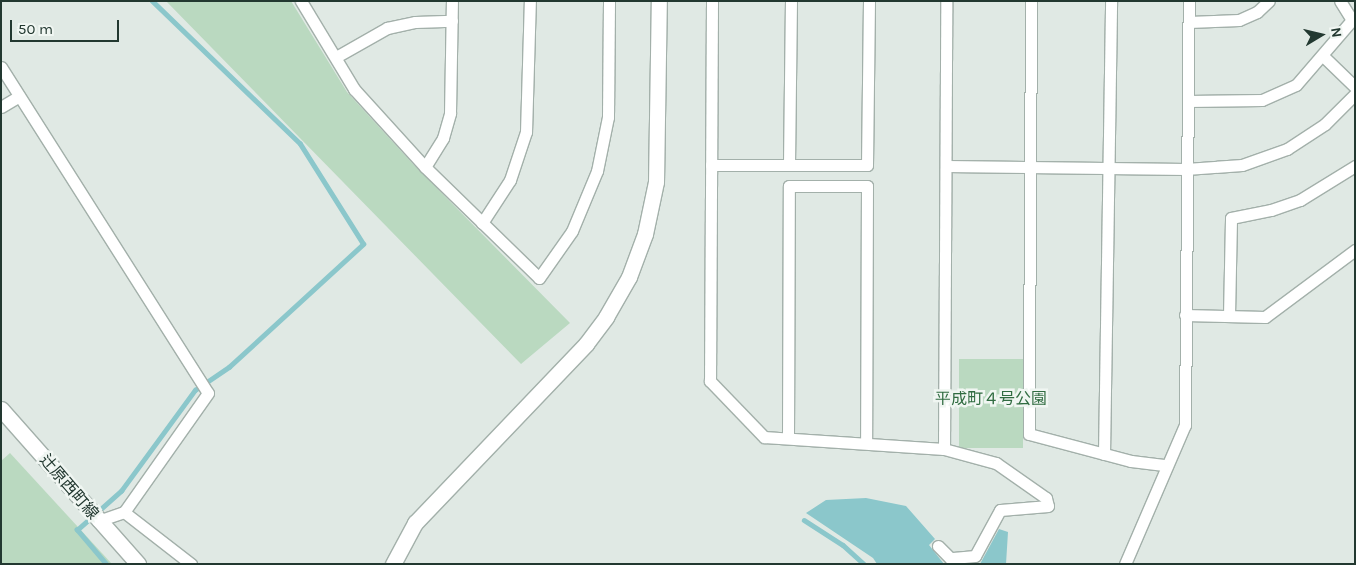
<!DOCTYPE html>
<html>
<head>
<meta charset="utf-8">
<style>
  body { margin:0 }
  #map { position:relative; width:1356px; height:565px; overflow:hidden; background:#e0e9e4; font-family:Karla,"Noto Sans JP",sans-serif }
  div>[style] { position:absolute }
  .green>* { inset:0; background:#bad9c0; transform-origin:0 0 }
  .water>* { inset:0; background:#8bc7cb }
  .stream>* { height:4.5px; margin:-2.25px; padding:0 2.25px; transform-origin:2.25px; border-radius:2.25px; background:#8bc7cb }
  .roads { filter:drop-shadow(1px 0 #a3b0aa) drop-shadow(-1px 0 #a3b0aa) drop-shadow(0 1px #a3b0aa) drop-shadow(0 -1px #a3b0aa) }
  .street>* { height:11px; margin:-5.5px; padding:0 5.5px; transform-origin:5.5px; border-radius:5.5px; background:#fff }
  .secondary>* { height:15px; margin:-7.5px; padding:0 7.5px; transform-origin:7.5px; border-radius:7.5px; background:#fff }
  span { translate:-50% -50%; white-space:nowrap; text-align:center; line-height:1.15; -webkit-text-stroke:5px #f0f6f2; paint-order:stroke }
  .park-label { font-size:16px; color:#306c41 }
  .street-label { font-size:16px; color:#223830 }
  .frame { position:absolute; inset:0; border:2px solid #223830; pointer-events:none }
  .north { position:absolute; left:1296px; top:10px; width:50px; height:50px; -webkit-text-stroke:4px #f0f6f2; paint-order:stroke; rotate:81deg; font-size:14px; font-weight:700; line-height:20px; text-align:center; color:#223830 }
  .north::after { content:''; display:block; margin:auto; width:18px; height:22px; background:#223830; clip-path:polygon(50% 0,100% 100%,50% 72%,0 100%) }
  .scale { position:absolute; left:10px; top:20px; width:109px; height:22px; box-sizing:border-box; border:2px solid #223830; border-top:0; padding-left:6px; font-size:15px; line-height:18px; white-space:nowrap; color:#223830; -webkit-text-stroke:4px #f0f6f2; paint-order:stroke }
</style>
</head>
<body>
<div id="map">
  <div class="green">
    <i style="clip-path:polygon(166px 1px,291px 1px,347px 92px,412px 163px,570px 323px,521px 364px)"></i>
    <i style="left:959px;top:359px;width:64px;height:89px"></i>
    <i style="clip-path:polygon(10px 453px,112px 564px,1px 564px,1px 461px)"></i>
  </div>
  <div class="water">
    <i style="clip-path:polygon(866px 498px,906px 506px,935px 539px,929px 545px,944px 564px,877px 564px,873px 558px,806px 513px,826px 500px)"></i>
    <i style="clip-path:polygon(999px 529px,1008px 532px,1006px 564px,980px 564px)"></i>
  </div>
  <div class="stream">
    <i style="left:804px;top:520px;width:46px;rotate:32.7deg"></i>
    <i style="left:843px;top:545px;width:28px;rotate:42deg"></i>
    <i style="left:106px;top:564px;width:45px;rotate:-130.5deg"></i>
    <i style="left:77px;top:530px;width:59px;rotate:-41.6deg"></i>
    <i style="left:121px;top:491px;width:125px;rotate:-53.8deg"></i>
    <i style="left:195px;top:390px;width:41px;rotate:-34.1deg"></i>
    <i style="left:229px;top:367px;width:182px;rotate:-42.5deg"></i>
    <i style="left:363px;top:244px;width:118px;rotate:-122.2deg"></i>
    <i style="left:300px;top:144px;width:206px;rotate:-136deg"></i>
  </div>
  <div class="roads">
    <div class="street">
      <i style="left:301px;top:1px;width:103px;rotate:58.9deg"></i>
      <i style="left:354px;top:89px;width:105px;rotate:47.7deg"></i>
      <i style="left:425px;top:167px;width:159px;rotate:44.2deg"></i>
      <i style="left:539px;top:278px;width:57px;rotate:-54.9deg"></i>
      <i style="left:572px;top:231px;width:65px;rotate:-67.4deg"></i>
      <i style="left:597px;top:171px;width:55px;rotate:-78.5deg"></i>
      <i style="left:608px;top:117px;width:116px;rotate:-89.5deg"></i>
      <i style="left:712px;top:1px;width:380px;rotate:90.3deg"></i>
      <i style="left:710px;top:381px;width:78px;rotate:46deg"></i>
      <i style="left:764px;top:437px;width:180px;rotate:3.8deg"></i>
      <i style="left:944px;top:449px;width:54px;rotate:15.1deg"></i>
      <i style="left:996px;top:463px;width:61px;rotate:35deg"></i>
      <i style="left:1046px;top:498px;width:8px;rotate:76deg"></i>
      <i style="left:1048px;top:506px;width:48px;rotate:175.2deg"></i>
      <i style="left:1000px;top:510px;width:52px;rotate:118.5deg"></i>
      <i style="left:975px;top:556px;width:25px;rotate:175deg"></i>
      <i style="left:950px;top:558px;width:17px;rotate:-135deg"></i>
      <i style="left:1031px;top:1px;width:433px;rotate:90.3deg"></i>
      <i style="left:1029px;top:434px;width:106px;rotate:14.8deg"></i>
      <i style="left:1131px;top:461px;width:35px;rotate:7deg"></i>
      <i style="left:1189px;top:22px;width:50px;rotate:-2.3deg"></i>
      <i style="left:1239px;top:20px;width:20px;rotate:-24deg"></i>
      <i style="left:1257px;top:12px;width:16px;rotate:-43deg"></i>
      <i style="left:1323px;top:56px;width:45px;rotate:44.1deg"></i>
      <i style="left:336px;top:57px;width:59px;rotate:-29.6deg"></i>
      <i style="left:387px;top:28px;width:29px;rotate:-12deg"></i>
      <i style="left:415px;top:22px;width:37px;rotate:-2deg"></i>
      <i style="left:1px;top:67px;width:386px;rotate:57.6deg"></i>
      <i style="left:208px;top:393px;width:146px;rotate:125.2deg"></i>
      <i style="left:124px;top:512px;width:28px;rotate:161deg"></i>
      <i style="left:1188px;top:101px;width:74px;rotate:-0.8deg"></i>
      <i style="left:1262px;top:100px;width:37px;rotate:-24deg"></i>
      <i style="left:1296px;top:85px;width:86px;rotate:-49.3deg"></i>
      <i style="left:1352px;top:20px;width:22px;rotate:-122deg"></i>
      <i style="left:1px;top:107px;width:21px;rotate:-31deg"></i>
      <i style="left:789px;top:164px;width:163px;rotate:-89.3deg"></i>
      <i style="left:711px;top:165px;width:156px"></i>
      <i style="left:867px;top:165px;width:164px;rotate:-89.3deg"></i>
      <i style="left:946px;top:166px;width:240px;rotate:0.7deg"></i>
      <i style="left:1186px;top:169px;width:56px;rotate:-4.1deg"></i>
      <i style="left:1242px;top:165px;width:48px;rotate:-19.6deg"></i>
      <i style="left:1287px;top:149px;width:45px;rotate:-33.3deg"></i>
      <i style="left:1325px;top:124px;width:42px;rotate:-45deg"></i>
      <i style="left:425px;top:167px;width:34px;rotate:-58deg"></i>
      <i style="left:443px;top:138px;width:26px;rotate:-74deg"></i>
      <i style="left:450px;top:113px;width:112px;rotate:-89deg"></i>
      <i style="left:482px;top:223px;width:51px;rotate:-56.9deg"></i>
      <i style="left:510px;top:180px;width:51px;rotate:-71.6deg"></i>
      <i style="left:526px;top:132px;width:131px;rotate:-88.3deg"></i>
      <i style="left:1185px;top:315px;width:80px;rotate:1.4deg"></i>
      <i style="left:1265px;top:317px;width:112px;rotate:-36.7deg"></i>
      <i style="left:1229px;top:315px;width:97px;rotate:-88.8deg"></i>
      <i style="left:1231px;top:218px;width:41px;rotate:-11.3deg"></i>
      <i style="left:1271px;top:210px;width:31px;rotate:-19deg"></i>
      <i style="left:1300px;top:200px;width:65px;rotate:-31.7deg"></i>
      <i style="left:788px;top:438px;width:252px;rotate:-89.8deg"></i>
      <i style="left:789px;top:186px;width:78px"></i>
      <i style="left:867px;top:186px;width:257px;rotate:90.2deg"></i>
      <i style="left:944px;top:449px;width:448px;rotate:-89.7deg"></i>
      <i style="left:1104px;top:454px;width:453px;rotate:-89.1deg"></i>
      <i style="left:124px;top:512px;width:85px;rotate:37.8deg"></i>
      <i style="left:1125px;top:564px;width:151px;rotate:-66.7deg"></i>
      <i style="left:1185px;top:425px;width:424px;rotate:-89.5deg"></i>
    </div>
    <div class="secondary">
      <i style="left:1px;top:409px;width:207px;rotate:48.5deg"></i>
      <i style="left:393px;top:564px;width:47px;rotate:-61.8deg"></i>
      <i style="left:415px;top:523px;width:248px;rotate:-46.3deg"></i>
      <i style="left:586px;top:344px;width:34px;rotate:-53deg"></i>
      <i style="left:606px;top:317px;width:46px;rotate:-60.1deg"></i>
      <i style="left:629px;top:277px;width:46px;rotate:-69.6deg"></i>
      <i style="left:645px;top:234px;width:53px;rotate:-78.1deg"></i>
      <i style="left:656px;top:182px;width:181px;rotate:-89.1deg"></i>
    </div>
  </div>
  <div class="park-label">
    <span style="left:991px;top:399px">平成町４号公園</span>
  </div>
  <div class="street-label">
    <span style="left:69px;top:487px;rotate:49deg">辻原西町線</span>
  </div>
  <div class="frame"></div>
  <div class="north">N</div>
  <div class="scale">50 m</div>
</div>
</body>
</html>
